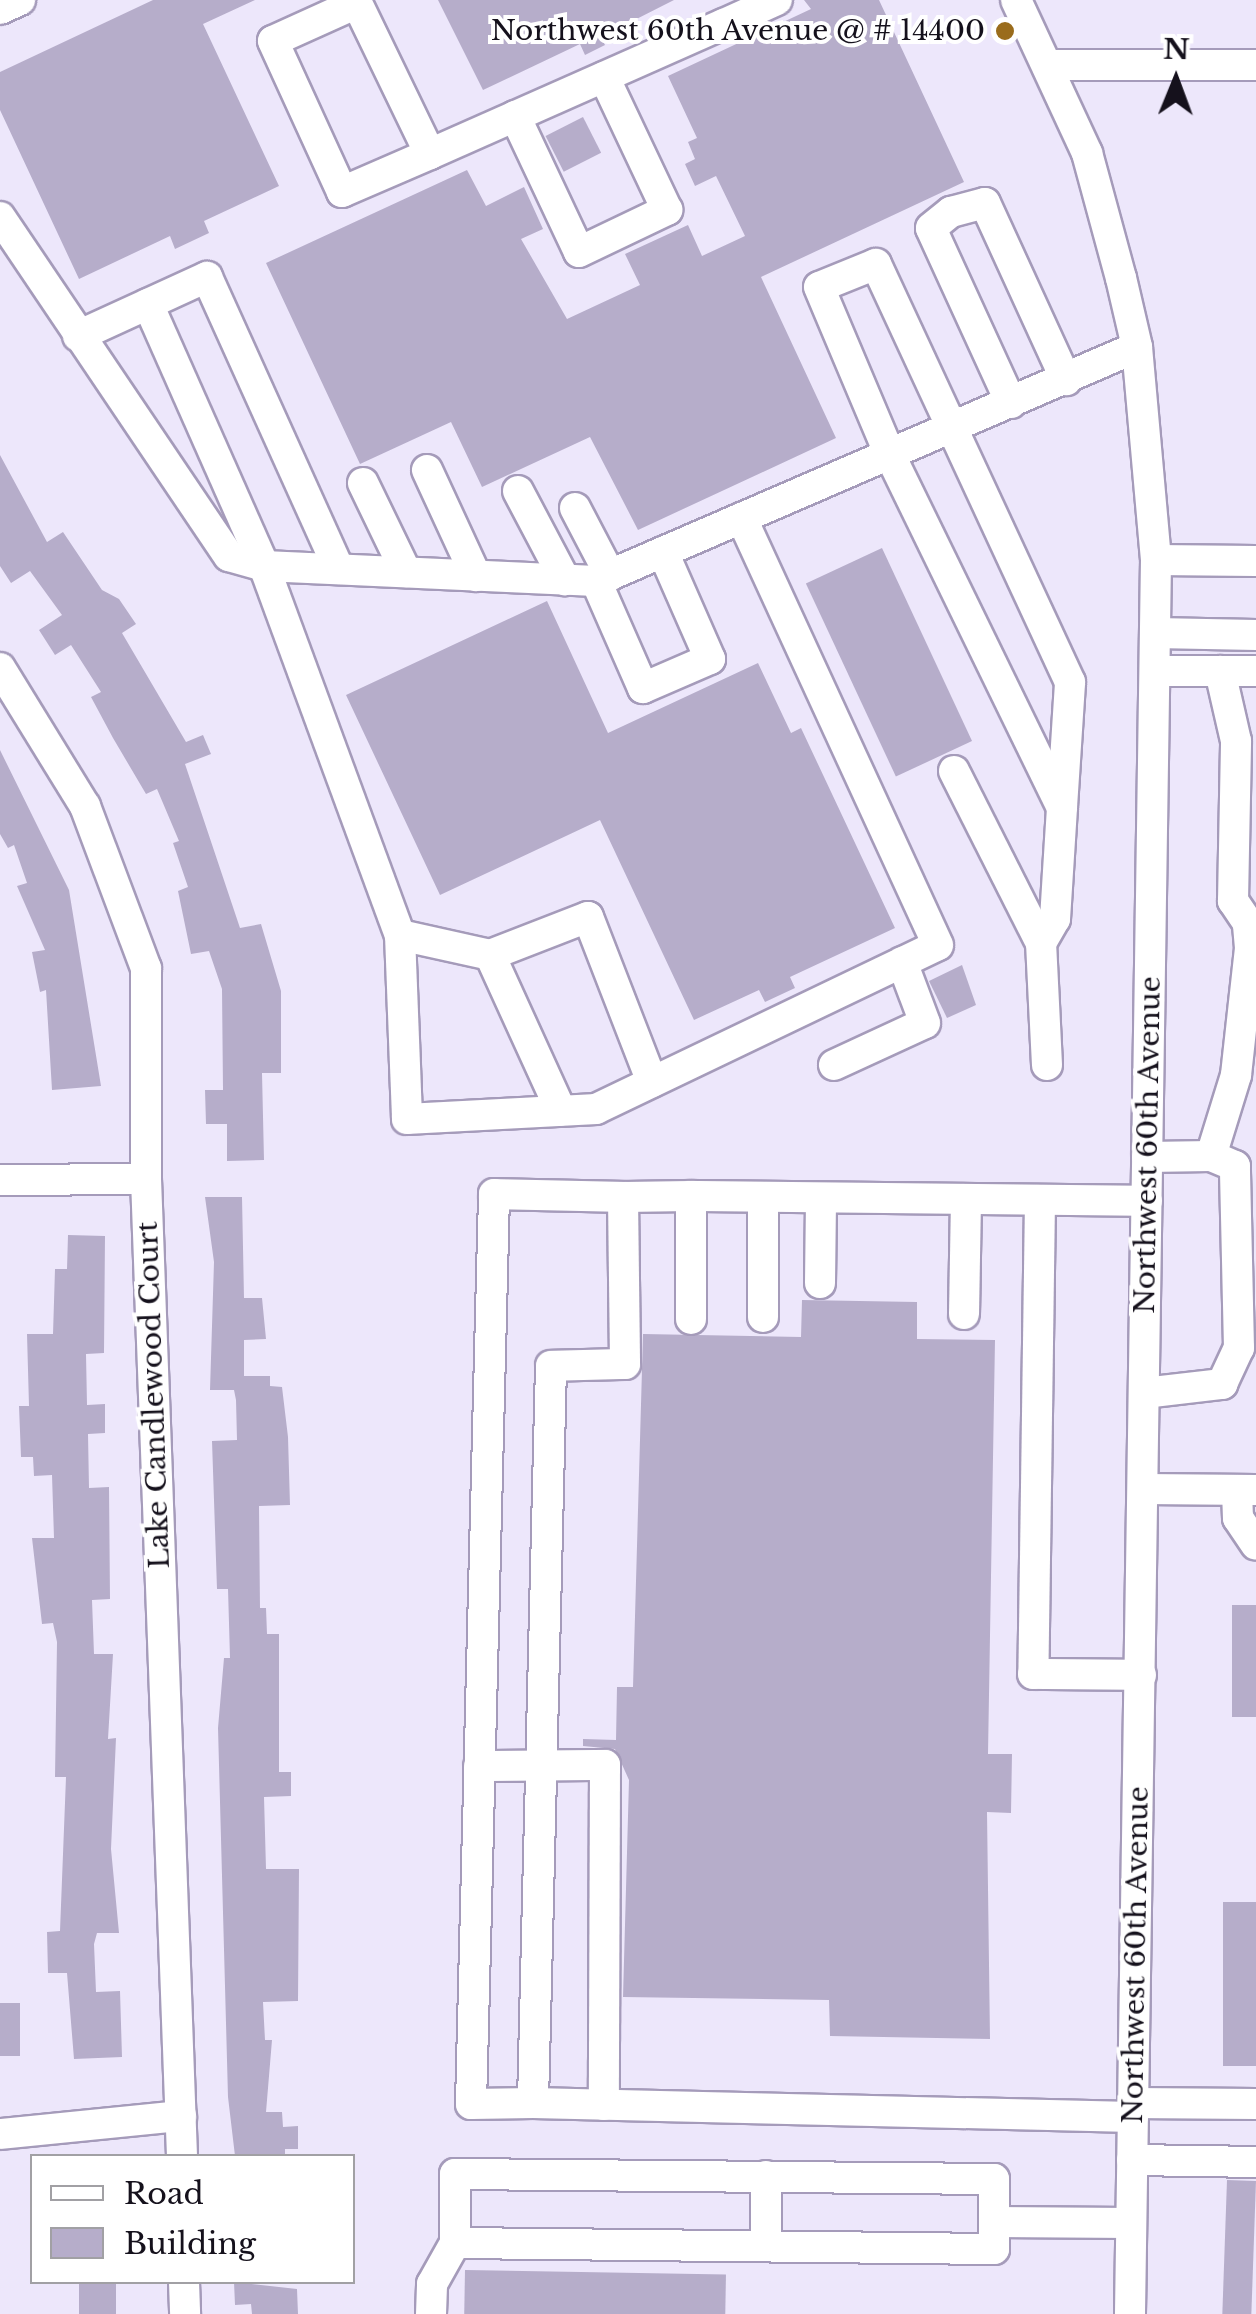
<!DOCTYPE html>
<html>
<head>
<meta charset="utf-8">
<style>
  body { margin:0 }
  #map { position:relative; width:1256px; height:2314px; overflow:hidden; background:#ede7fb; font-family:"Libre Baskerville",serif }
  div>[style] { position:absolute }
  .building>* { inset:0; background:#b6adca; transform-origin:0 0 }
  .roads { filter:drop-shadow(2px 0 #a59bba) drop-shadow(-2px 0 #a59bba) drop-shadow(0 2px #a59bba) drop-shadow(0 -2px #a59bba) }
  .minor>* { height:30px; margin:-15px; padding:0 15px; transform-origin:15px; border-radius:15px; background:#fff }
  .dots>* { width:28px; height:28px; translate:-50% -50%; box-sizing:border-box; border:5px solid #fff; border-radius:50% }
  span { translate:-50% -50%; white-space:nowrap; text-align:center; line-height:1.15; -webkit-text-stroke:8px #fff; paint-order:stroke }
  .poi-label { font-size:28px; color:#15111c }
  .right { translate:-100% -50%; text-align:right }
  .street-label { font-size:28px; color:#15111c }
  .legend { position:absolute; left:30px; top:2154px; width:325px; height:130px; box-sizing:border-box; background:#fff; border:2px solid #a1a0a4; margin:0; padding:12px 18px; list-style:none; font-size:30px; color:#15111c }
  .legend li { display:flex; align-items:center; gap:20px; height:50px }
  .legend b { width:50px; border:2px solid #a1a0a4 }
  .north { position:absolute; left:1126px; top:30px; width:100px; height:100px; -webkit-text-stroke:8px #fff; paint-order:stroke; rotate:1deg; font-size:28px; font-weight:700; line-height:40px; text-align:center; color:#15111c }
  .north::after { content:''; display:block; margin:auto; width:35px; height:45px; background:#15111c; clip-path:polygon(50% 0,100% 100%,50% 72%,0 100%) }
</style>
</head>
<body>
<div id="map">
  <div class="building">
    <i style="clip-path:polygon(153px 0,255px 0,203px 24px,279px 186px,204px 221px,209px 233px,175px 249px,170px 236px,79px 279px,0 110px,0 72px)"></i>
    <i style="clip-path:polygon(438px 0,674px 0,601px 37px,605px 45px,585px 55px,580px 44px,483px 90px)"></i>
    <i style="clip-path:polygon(804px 0,879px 0,964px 182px,761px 277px,836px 438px,638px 530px,590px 437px,482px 487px,451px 422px,360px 464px,266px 263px,467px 170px,486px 206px,524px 187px,543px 229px,521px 239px,567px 319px,640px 285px,625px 254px,688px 225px,702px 256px,745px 236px,716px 176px,695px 186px,685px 164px,695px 159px,688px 142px,697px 138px,668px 76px,811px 9px)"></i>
    <i style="left:583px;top:117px;width:40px;height:42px;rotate:63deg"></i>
    <i style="clip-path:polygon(0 455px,47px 542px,63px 532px,102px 590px,119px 599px,136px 624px,122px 633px,186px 742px,203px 735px,211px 754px,185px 764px,240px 928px,261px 924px,281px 991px,281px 1073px,262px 1073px,264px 1160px,227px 1161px,227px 1124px,206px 1124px,205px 1090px,223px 1090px,222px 989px,209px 951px,191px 954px,178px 891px,188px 887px,173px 843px,179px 841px,157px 789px,146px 794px,113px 738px,91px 697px,101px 692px,71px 645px,55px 655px,39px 630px,62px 615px,30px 571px,11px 583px,0 566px)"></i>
    <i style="left:882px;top:548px;width:213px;height:84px;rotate:65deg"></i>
    <i style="clip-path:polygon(547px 601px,608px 733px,758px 663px,791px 733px,801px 728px,895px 928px,790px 977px,795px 988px,765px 1002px,759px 990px,694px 1020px,600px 820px,440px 895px,346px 695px)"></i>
    <i style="clip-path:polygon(0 750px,69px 890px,101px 1086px,52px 1090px,46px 990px,40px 992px,32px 952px,45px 950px,17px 886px,27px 883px,14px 845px,8px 848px,0 834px)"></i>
    <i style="clip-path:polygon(962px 965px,976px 1005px,947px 1018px,929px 981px)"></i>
    <i style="clip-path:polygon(205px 1197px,242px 1197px,244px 1298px,262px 1298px,266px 1339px,244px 1340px,244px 1376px,270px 1376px,270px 1386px,282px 1387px,288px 1437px,290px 1505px,259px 1506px,260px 1608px,266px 1608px,267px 1634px,279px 1634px,279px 1772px,291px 1772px,291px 1796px,264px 1797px,266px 1869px,299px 1869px,298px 2001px,263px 2002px,265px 2040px,272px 2040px,266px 2112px,282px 2112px,283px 2127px,298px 2126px,298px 2149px,285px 2149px,285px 2156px,235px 2156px,228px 2097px,218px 1728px,224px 1658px,230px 1658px,228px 1589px,217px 1589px,212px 1441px,237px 1440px,236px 1400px,234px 1390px,210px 1390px,214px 1262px)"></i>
    <i style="clip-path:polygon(68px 1235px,105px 1236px,104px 1353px,86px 1354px,87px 1405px,105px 1404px,105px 1433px,88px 1434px,89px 1488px,109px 1487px,110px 1599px,92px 1600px,94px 1654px,113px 1654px,108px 1739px,116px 1738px,111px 1849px,119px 1933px,97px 1933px,94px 1944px,96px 1992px,120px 1991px,122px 2057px,74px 2059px,67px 1973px,48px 1973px,47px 1932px,60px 1931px,66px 1777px,55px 1777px,57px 1642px,53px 1623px,42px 1624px,32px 1538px,54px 1538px,52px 1475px,34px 1476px,33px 1457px,21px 1457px,19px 1406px,29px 1406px,27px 1334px,53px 1334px,55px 1269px,67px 1269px)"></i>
    <i style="clip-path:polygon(802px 1300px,917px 1302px,917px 1339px,995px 1340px,988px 1754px,1012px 1754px,1011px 1813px,987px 1812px,990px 2039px,830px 2036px,829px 2000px,623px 1997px,629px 1780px,615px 1749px,583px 1746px,583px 1739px,616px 1740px,617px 1687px,633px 1687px,643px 1334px,801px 1337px)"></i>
    <i style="left:1232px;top:1605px;width:24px;height:112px"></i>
    <i style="left:1223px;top:1902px;width:33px;height:164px"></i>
    <i style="left:0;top:2003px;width:20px;height:53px"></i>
    <i style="left:1227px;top:2180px;width:29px;height:134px;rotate:2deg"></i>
    <i style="left:465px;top:2270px;width:261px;height:44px;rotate:1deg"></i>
    <i style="left:79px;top:2282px;width:37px;height:32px"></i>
    <i style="clip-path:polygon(234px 2282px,297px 2289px,298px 2314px,252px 2314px,251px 2304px,235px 2305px)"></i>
  </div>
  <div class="roads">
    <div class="minor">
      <i style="left:1016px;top:0;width:169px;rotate:65.1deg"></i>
      <i style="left:1087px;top:153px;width:130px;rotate:74.8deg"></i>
      <i style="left:1121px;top:278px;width:71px;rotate:76.9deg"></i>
      <i style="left:1137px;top:347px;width:214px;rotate:84.9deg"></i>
      <i style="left:1156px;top:560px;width:1754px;rotate:90.85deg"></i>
      <i style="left:0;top:9px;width:22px;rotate:-24deg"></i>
      <i style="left:1051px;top:65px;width:205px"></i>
      <i style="left:515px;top:116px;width:150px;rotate:64.8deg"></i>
      <i style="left:579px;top:252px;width:98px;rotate:-25.5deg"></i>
      <i style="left:667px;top:210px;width:147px;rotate:-115.3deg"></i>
      <i style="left:430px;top:154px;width:168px;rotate:-115.8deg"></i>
      <i style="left:357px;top:3px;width:92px;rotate:155.7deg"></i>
      <i style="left:273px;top:41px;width:166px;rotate:65.4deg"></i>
      <i style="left:342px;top:192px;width:96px;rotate:-23.4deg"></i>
      <i style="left:430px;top:154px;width:321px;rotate:-23.9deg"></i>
      <i style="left:724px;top:24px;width:58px;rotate:-24.4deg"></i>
      <i style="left:0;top:217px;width:409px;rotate:56deg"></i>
      <i style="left:229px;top:556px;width:36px;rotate:16deg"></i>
      <i style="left:264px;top:566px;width:332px;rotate:2.6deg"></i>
      <i style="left:596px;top:581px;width:589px;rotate:-23.39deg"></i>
      <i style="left:148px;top:304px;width:287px;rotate:66.1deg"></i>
      <i style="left:264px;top:566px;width:393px;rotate:69.8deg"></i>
      <i style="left:400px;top:935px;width:184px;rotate:87.8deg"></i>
      <i style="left:407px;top:1119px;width:189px;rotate:-3deg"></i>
      <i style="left:596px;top:1109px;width:379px;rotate:-25.6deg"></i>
      <i style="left:938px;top:945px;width:470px;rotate:-114.7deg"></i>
      <i style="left:78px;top:336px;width:142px;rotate:-24.6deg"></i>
      <i style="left:207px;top:277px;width:320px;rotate:65.7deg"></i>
      <i style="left:1011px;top:403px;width:192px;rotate:-114.6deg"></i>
      <i style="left:931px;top:228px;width:26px;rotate:-39deg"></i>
      <i style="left:951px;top:212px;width:35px;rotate:-15deg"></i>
      <i style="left:985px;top:203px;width:195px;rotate:65.4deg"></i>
      <i style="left:427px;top:470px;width:117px;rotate:65.2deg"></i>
      <i style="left:363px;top:483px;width:99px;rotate:64.2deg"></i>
      <i style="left:518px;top:491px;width:101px;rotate:62.2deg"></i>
      <i style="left:575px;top:508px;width:76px;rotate:62.4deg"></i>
      <i style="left:1156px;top:560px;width:100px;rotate:0.6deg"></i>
      <i style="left:596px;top:581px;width:117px;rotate:66.3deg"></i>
      <i style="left:643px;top:688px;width:73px;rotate:-23.4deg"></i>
      <i style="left:710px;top:659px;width:117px;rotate:-113.7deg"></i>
      <i style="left:1156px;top:633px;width:100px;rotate:1.1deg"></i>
      <i style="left:0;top:668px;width:162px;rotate:58.4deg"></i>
      <i style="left:85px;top:806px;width:173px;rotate:69.4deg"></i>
      <i style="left:146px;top:968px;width:211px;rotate:90deg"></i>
      <i style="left:146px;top:1179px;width:978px;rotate:87.89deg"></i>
      <i style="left:1156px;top:671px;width:100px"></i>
      <i style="left:954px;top:771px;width:193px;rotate:63.2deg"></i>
      <i style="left:400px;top:935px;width:92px;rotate:12.5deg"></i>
      <i style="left:490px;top:955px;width:171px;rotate:65.5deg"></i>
      <i style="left:490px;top:955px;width:105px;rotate:-21.2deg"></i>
      <i style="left:588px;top:917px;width:177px;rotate:68.8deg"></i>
      <i style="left:834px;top:1065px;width:100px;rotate:-24.8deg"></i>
      <i style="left:925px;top:1023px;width:65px;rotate:-110.7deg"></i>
      <i style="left:1047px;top:1065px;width:122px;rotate:-92.8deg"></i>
      <i style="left:1041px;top:943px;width:28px;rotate:-60deg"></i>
      <i style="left:1055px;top:919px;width:112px;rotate:-86.4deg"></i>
      <i style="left:1062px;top:807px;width:125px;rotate:-86.3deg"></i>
      <i style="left:1070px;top:682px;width:461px;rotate:-114.9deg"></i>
      <i style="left:876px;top:264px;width:61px;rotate:158deg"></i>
      <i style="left:819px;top:287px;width:180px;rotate:67.1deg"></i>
      <i style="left:889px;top:453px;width:394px;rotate:64deg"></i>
      <i style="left:1211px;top:1156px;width:85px;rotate:-72.8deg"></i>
      <i style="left:1236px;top:1075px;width:128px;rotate:-83.7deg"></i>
      <i style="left:1250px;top:948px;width:25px;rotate:-95deg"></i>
      <i style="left:1248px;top:923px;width:27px;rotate:-124deg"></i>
      <i style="left:1233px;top:901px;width:160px;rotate:-88.9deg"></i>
      <i style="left:1236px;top:741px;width:72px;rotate:-102.9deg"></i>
      <i style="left:0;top:1180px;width:146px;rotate:-0.4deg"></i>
      <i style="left:691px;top:1196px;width:68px;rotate:179.2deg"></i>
      <i style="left:623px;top:1197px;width:167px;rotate:89.3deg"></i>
      <i style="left:625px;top:1364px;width:74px;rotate:178.5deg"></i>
      <i style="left:551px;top:1366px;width:737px;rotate:91.4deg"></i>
      <i style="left:533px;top:2103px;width:600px;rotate:1.34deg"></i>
      <i style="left:1040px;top:1200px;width:474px;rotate:90.8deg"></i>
      <i style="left:1033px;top:1674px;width:108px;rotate:0.5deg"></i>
      <i style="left:820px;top:1283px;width:85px;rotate:-89.3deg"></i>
      <i style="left:964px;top:1314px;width:115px;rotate:-89deg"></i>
      <i style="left:763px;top:1317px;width:120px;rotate:-90deg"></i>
      <i style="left:691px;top:1319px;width:123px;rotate:-90deg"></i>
      <i style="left:691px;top:1196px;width:456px;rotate:0.6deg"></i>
      <i style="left:1144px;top:1393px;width:79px;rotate:-6.6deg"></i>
      <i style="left:1222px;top:1384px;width:40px;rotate:-65deg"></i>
      <i style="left:1239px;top:1348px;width:182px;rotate:-91.3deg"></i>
      <i style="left:1235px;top:1166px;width:26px;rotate:-157deg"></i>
      <i style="left:1211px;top:1156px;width:64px;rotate:179.1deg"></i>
      <i style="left:1144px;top:1489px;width:112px;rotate:0.5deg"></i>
      <i style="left:1237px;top:1490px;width:28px;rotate:88deg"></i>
      <i style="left:1238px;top:1518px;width:32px;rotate:56deg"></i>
      <i style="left:479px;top:1766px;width:126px;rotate:-0.5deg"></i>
      <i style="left:605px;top:1765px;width:340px;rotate:90.2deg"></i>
      <i style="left:533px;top:2103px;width:62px;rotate:179.1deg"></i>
      <i style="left:471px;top:2104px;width:910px;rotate:-88.55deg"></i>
      <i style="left:494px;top:1194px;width:129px;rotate:1.3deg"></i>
      <i style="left:1133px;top:2103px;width:123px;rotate:0.5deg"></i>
      <i style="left:0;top:2134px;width:182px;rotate:-5.7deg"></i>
      <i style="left:1132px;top:2160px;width:124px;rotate:0.9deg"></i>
      <i style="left:766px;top:2176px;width:70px;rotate:90deg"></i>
      <i style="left:994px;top:2222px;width:27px;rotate:90deg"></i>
      <i style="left:994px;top:2249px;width:539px;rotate:-179.36deg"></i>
      <i style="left:455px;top:2243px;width:69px;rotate:-90deg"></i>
      <i style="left:455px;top:2174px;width:539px;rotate:0.53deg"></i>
      <i style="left:994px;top:2179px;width:43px;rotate:90deg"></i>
      <i style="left:994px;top:2222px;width:137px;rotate:0.4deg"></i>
      <i style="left:184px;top:2282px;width:32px;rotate:88deg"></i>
      <i style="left:431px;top:2314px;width:30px;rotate:-88deg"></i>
      <i style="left:432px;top:2284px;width:47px;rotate:-60.7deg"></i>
    </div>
  </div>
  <div class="dots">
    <i style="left:1005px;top:31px;background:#9a6c1c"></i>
  </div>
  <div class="poi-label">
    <span class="right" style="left:985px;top:31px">Northwest 60th Avenue @ # 14400</span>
  </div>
  <div class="street-label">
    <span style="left:1148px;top:1145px;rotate:-89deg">Northwest 60th Avenue</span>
    <span style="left:154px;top:1395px;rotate:-92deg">Lake Candlewood Court</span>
    <span style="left:1136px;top:1955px;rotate:-89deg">Northwest 60th Avenue</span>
  </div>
  <ul class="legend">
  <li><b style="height:12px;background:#fff"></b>Road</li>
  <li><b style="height:28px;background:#b6adca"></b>Building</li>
  </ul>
  <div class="north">N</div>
</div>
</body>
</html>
